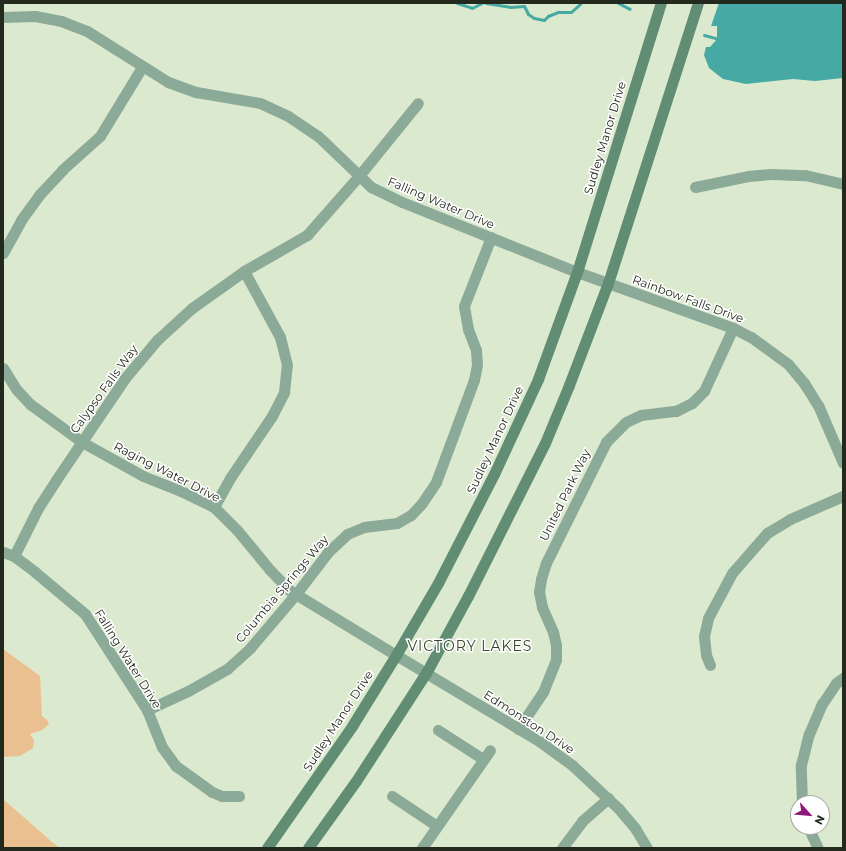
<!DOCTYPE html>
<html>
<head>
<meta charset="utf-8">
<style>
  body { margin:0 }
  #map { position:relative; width:846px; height:851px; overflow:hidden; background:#dbe9ce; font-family:Montserrat,sans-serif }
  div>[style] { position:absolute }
  .green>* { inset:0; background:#ebc091 }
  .water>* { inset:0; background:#46a9a3 }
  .stream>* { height:3px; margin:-1.5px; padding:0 1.5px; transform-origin:1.5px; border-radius:1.5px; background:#46a9a3 }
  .minor>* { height:11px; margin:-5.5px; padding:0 5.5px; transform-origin:5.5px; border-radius:5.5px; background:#8caa98 }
  .tertiary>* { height:11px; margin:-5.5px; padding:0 5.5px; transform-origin:5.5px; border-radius:5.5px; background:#8caa98 }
  .secondary>* { height:11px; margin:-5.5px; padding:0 5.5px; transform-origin:5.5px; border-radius:5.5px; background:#608d74 }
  span { translate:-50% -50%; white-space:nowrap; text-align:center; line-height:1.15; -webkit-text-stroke:3px #fff; paint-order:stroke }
  .street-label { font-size:12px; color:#24291e }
  .quarter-label { font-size:14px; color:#38442d; letter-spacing:1px }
  .frame { position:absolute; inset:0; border:4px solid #24291e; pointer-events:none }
  .north { position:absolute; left:790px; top:795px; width:40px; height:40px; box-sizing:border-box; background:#fff; border:1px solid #a7a9a5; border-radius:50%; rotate:117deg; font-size:11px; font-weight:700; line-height:16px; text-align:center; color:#24291e }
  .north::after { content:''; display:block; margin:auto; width:14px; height:18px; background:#8f1878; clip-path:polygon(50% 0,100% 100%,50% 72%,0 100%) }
</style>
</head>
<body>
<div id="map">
  <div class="green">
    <i style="clip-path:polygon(3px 649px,40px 676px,42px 716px,47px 720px,49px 724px,42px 730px,30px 734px,34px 740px,33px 748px,20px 756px,3px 757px)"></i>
    <i style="clip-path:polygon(3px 799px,52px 842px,60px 848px,3px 848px)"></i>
  </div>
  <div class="water">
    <i style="clip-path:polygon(719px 3px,843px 3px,843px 78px,815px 81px,793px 79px,746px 84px,723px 79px,709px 68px,704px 55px,706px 47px,710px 47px,717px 39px,717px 26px,711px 26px)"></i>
  </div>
  <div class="stream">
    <i style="left:457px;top:3px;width:16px;rotate:18deg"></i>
    <i style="left:472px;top:8px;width:11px;rotate:-27deg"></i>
    <i style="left:486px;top:3px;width:24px;rotate:9deg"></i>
    <i style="left:510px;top:7px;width:14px;rotate:-4deg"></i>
    <i style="left:524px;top:6px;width:9px;rotate:63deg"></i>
    <i style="left:528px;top:14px;width:7px;rotate:34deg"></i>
    <i style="left:534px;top:18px;width:10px;rotate:11deg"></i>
    <i style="left:544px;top:20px;width:6px;rotate:-45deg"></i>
    <i style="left:548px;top:16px;width:11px;rotate:-22deg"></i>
    <i style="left:558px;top:12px;width:13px"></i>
    <i style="left:571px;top:12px;width:13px;rotate:-42deg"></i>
    <i style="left:618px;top:3px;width:13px;rotate:27deg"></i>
    <i style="left:704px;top:35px;width:16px;rotate:15deg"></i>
  </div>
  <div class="minor">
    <i style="left:3px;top:17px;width:32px;rotate:-2deg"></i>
    <i style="left:35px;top:16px;width:26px;rotate:11deg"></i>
    <i style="left:61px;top:21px;width:28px;rotate:21deg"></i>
    <i style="left:87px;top:31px;width:96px;rotate:32.2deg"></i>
    <i style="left:168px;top:82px;width:30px;rotate:20deg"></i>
    <i style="left:196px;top:92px;width:65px;rotate:9.8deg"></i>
    <i style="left:260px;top:103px;width:31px;rotate:25deg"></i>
    <i style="left:288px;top:116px;width:36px;rotate:34deg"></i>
    <i style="left:318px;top:136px;width:74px;rotate:43.9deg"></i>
    <i style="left:371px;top:187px;width:34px;rotate:26deg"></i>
    <i style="left:402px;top:202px;width:188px;rotate:21.8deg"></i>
    <i style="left:577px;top:272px;width:166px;rotate:19.7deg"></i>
    <i style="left:733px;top:328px;width:20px;rotate:27deg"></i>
    <i style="left:751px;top:337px;width:46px;rotate:36.1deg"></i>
    <i style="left:788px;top:364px;width:25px;rotate:50deg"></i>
    <i style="left:804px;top:383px;width:26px;rotate:58deg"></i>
    <i style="left:818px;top:405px;width:63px;rotate:66.7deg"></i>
    <i style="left:695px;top:187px;width:54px;rotate:-11.7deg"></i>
    <i style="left:748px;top:176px;width:23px;rotate:-5deg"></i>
    <i style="left:771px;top:174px;width:34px;rotate:2deg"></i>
    <i style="left:805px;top:175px;width:39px;rotate:13deg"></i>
    <i style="left:3px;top:253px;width:38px;rotate:-61deg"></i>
    <i style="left:21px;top:220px;width:31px;rotate:-54deg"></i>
    <i style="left:39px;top:195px;width:34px;rotate:-47deg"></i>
    <i style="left:62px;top:170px;width:51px;rotate:-41.8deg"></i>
    <i style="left:100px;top:136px;width:81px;rotate:-58.7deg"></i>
    <i style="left:3px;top:368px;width:26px;rotate:58deg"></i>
    <i style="left:17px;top:390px;width:19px;rotate:47deg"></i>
    <i style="left:30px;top:404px;width:64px;rotate:36.2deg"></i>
    <i style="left:82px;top:442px;width:70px;rotate:29.1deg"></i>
    <i style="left:143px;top:476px;width:41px;rotate:21.5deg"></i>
    <i style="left:181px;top:491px;width:37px;rotate:26deg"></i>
    <i style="left:214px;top:507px;width:33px;rotate:45deg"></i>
    <i style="left:237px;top:530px;width:52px;rotate:50.5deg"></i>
    <i style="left:270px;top:570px;width:28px;rotate:46deg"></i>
    <i style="left:289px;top:590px;width:125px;rotate:31.3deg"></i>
    <i style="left:214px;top:507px;width:33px;rotate:-61deg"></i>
    <i style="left:230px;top:478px;width:75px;rotate:-55.9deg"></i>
    <i style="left:272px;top:416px;width:27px;rotate:-63deg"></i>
    <i style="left:284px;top:392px;width:27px;rotate:-84deg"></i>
    <i style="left:287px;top:365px;width:29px;rotate:-104deg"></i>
    <i style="left:280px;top:337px;width:75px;rotate:-118.6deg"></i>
    <i style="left:3px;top:552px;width:12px;rotate:20deg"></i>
    <i style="left:14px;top:556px;width:26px;rotate:37deg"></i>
    <i style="left:35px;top:572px;width:65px;rotate:40deg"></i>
    <i style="left:85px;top:614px;width:114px;rotate:57.1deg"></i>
    <i style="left:147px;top:710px;width:40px;rotate:68deg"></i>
    <i style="left:162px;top:747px;width:24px;rotate:54deg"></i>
    <i style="left:176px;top:766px;width:44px;rotate:35.8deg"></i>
    <i style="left:212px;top:792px;width:11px;rotate:22deg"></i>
    <i style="left:222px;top:796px;width:17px"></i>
    <i style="left:14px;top:556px;width:54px;rotate:-63.4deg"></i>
    <i style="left:38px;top:508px;width:33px;rotate:-57deg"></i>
    <i style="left:56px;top:480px;width:123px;rotate:-55.9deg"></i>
    <i style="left:125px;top:378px;width:50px;rotate:-49.9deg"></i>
    <i style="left:157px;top:340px;width:47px;rotate:-42.4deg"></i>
    <i style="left:192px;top:308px;width:64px;rotate:-35.4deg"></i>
    <i style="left:244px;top:271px;width:73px;rotate:-29.7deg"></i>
    <i style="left:307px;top:235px;width:77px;rotate:-48.7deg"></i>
    <i style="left:358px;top:177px;width:95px;rotate:-51deg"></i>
    <i style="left:710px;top:665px;width:11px;rotate:-112deg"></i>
    <i style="left:706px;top:655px;width:19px;rotate:-96deg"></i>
    <i style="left:704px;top:636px;width:18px;rotate:-77deg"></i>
    <i style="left:708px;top:618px;width:51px;rotate:-61.9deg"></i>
    <i style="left:732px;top:573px;width:53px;rotate:-48.8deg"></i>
    <i style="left:767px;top:533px;width:27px;rotate:-31deg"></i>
    <i style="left:790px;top:519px;width:58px;rotate:-23.5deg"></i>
    <i style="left:147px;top:710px;width:45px;rotate:-24.9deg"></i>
    <i style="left:188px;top:691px;width:45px;rotate:-29.4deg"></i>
    <i style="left:227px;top:669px;width:31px;rotate:-42deg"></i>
    <i style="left:250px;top:648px;width:71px;rotate:-49.6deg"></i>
    <i style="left:296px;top:594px;width:53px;rotate:-52.7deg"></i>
    <i style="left:328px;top:552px;width:26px;rotate:-43deg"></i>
    <i style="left:347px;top:534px;width:18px;rotate:-22deg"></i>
    <i style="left:364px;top:527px;width:33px;rotate:-7deg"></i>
    <i style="left:397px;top:523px;width:16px;rotate:-30deg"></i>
    <i style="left:411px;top:515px;width:16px;rotate:-47deg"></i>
    <i style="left:422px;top:503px;width:25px;rotate:-56deg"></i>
    <i style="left:436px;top:482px;width:109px;rotate:-69.6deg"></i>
    <i style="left:474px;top:380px;width:15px;rotate:-79deg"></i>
    <i style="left:477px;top:365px;width:15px;rotate:-94deg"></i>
    <i style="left:476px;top:350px;width:22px;rotate:-111deg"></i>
    <i style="left:468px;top:329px;width:23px;rotate:-100deg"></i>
    <i style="left:464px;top:306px;width:74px;rotate:-68.6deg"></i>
    <i style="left:518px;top:729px;width:45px;rotate:-56deg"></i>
    <i style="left:543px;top:692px;width:35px;rotate:-68deg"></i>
    <i style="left:556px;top:659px;width:14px;rotate:-90deg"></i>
    <i style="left:556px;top:645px;width:13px;rotate:-103deg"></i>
    <i style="left:553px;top:632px;width:27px;rotate:-114deg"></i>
    <i style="left:542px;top:607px;width:15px;rotate:-101deg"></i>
    <i style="left:539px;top:592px;width:13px;rotate:-81deg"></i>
    <i style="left:541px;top:579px;width:17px;rotate:-73deg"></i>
    <i style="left:546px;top:563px;width:135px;rotate:-63.6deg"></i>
    <i style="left:606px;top:442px;width:28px;rotate:-45deg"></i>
    <i style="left:626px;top:422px;width:17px;rotate:-25deg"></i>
    <i style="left:641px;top:415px;width:35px;rotate:-7deg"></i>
    <i style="left:676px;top:411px;width:18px;rotate:-27deg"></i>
    <i style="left:692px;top:403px;width:17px;rotate:-45deg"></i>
    <i style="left:704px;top:391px;width:69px;rotate:-65.3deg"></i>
    <i style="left:438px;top:730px;width:54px;rotate:32.8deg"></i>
    <i style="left:392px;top:796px;width:54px;rotate:33.7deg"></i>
    <i style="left:802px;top:803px;width:38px;rotate:-92deg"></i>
    <i style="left:801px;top:765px;width:32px;rotate:-76deg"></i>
    <i style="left:809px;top:734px;width:33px;rotate:-67deg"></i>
    <i style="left:822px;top:704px;width:25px;rotate:-56deg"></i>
    <i style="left:836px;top:683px;width:9px;rotate:-36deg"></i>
    <i style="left:808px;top:827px;width:23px;rotate:65deg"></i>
    <i style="left:422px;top:848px;width:119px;rotate:-55.2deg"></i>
    <i style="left:562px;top:848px;width:34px;rotate:-53deg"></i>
    <i style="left:582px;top:821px;width:35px;rotate:-41deg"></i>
  </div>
  <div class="tertiary">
    <i style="left:396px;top:655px;width:167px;rotate:31deg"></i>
    <i style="left:539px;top:741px;width:41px;rotate:36deg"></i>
    <i style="left:572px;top:765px;width:64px;rotate:43.1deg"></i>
    <i style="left:619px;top:809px;width:25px;rotate:50deg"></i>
    <i style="left:635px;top:828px;width:23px;rotate:59deg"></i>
  </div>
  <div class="secondary">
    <i style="left:267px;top:848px;width:149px;rotate:-55.1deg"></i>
    <i style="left:352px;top:726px;width:84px;rotate:-58.2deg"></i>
    <i style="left:396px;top:655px;width:83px;rotate:-59.7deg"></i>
    <i style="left:438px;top:583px;width:123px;rotate:-62.8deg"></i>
    <i style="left:494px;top:474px;width:105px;rotate:-65.1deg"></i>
    <i style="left:538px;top:379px;width:114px;rotate:-70deg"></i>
    <i style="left:577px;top:272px;width:282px;rotate:-72.7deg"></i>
    <i style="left:308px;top:848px;width:82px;rotate:-54.4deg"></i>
    <i style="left:356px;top:781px;width:129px;rotate:-57.1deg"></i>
    <i style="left:426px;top:673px;width:88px;rotate:-61.4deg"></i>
    <i style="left:468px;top:596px;width:171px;rotate:-63.3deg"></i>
    <i style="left:545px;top:443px;width:63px;rotate:-67.5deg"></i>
    <i style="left:569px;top:385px;width:109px;rotate:-69.1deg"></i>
    <i style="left:608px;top:283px;width:294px;rotate:-72.2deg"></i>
  </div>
  <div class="street-label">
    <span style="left:605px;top:138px;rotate:-73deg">Sudley Manor Drive</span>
    <span style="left:441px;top:203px;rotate:23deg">Falling Water Drive</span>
    <span style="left:688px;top:299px;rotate:20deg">Rainbow Falls Drive</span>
    <span style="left:104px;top:389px;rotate:-54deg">Calypso Falls Way</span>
    <span style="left:495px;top:440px;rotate:-65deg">Sudley Manor Drive</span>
    <span style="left:167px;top:472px;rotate:27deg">Raging Water Drive</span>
    <span style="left:565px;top:495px;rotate:-64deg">United Park Way</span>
    <span style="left:282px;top:589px;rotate:-50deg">Columbia Springs Way</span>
    <span style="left:128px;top:659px;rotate:58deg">Falling Water Drive</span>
    <span style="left:338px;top:721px;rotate:-57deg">Sudley Manor Drive</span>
    <span style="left:529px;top:722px;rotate:33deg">Edmonston Drive</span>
  </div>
  <div class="quarter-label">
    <span style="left:470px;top:646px">VICTORY LAKES</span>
  </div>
  <div class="frame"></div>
  <div class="north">N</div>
</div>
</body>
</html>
